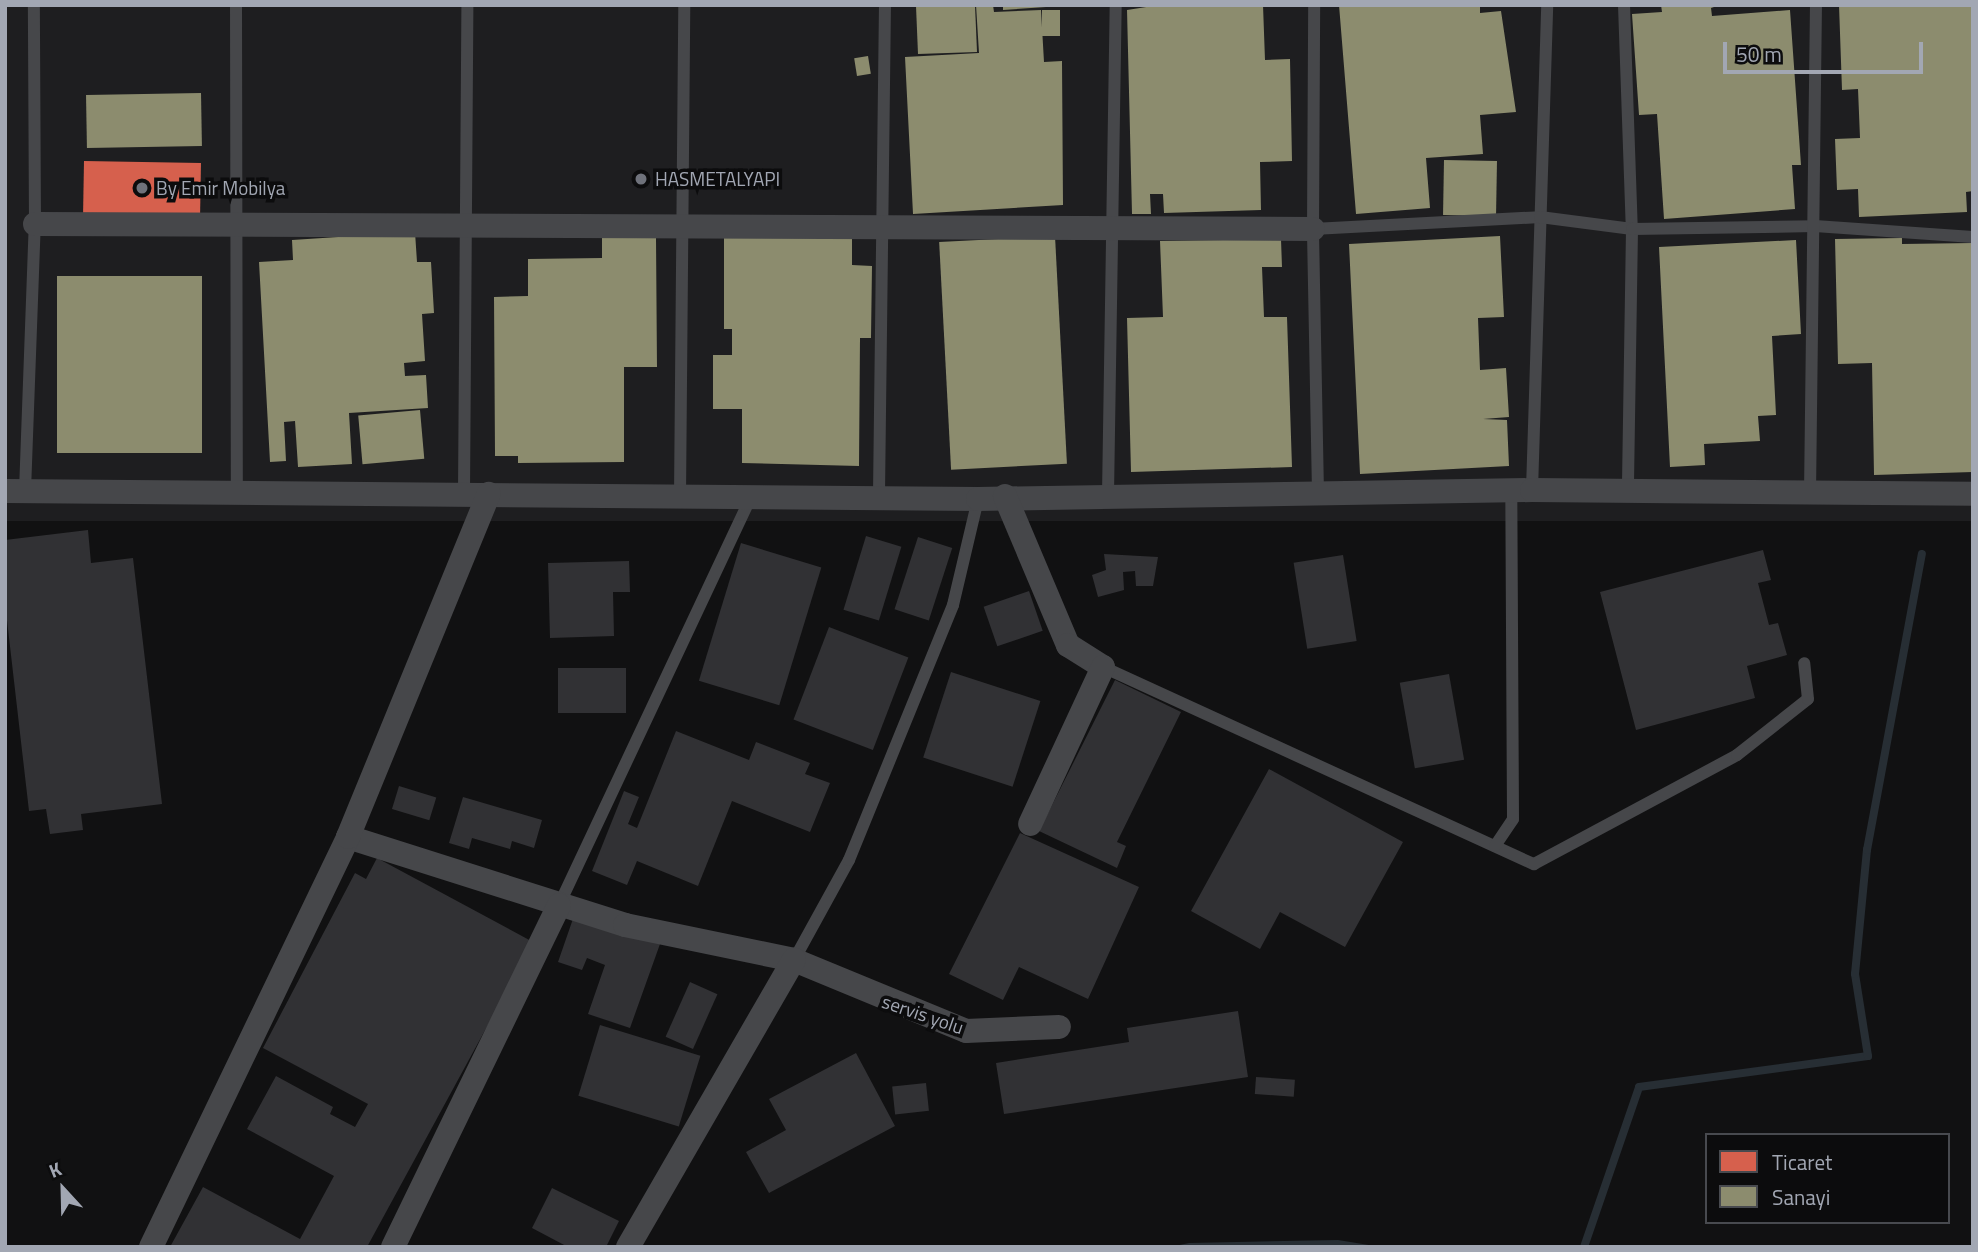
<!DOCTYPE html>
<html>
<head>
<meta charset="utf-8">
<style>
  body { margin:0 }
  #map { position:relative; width:1978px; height:1252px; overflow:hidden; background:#111112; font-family:"Titillium Web",sans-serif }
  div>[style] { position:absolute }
  .built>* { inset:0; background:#1e1e20; transform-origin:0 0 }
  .water>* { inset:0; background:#272e34 }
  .shops>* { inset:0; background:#d6604d; transform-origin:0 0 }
  .industry>* { inset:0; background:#8c8c6e; transform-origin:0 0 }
  .stream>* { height:8px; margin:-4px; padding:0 4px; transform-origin:4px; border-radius:4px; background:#272e34 }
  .building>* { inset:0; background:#313134; transform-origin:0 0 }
  .lane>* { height:12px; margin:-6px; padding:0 6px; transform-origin:6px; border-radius:6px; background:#46474a }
  .street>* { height:24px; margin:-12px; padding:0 12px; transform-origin:12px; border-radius:12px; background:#46474a }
  .dots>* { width:19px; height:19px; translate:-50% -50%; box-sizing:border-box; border:4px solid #0c0c0d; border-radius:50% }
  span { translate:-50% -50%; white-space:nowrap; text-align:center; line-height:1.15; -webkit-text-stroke:7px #0c0c0d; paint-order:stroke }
  .poi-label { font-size:19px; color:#a2a7b3 }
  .left { translate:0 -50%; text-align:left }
  .street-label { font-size:19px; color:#a2a7b3 }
  .frame { position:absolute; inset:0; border:7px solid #a2a7b3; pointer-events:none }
  .legend { position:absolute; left:1705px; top:1133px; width:245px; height:91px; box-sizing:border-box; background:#0c0c0d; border:2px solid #484a4f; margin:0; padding:9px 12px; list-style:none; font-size:21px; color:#a2a7b3 }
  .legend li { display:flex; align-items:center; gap:14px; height:35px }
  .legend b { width:35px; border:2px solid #484a4f }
  .north { position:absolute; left:28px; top:1154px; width:70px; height:70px; -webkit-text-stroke:5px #0c0c0d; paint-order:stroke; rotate:338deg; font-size:19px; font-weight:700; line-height:28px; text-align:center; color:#a2a7b3 }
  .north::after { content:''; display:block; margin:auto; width:24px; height:32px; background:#a2a7b3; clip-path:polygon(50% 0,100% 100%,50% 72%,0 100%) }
  .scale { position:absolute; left:1723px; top:42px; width:200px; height:32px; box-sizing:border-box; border:4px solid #a2a7b3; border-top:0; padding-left:9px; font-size:21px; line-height:24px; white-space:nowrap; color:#a2a7b3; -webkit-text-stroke:5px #0c0c0d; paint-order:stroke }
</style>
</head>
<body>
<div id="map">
  <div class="built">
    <i style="left:5px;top:5px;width:1968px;height:516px"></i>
  </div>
  <div class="water">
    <i style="clip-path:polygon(1338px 1240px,1381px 1247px,1170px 1247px,1189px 1243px)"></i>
  </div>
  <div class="shops">
    <i style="left:84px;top:161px;width:117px;height:52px;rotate:1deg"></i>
  </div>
  <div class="industry">
    <i style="clip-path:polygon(938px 5px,975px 5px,977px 52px,918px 54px,916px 6px)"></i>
    <i style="clip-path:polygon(976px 5px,993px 5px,994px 12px,1041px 10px,1044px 62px,1062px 61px,1063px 205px,913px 214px,905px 57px,979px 53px)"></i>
    <i style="clip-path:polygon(1003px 5px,1046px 5px,1046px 7px,1003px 10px)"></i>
    <i style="clip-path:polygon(1159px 5px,1263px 5px,1265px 60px,1290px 59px,1292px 161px,1260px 162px,1261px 210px,1164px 213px,1163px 194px,1150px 194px,1151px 214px,1132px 214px,1127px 10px)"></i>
    <i style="clip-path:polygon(1339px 5px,1480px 5px,1480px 13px,1501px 11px,1516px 112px,1480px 115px,1483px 154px,1426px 158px,1430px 208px,1356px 214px)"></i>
    <i style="clip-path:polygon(1661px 5px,1720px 5px,1711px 8px,1712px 16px,1790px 10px,1801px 165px,1792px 165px,1795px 209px,1664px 219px,1657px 114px,1639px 115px,1632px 14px,1662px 12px)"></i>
    <i style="clip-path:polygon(1839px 5px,1973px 5px,1973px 191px,1966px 192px,1967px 212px,1859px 217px,1858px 189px,1837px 190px,1835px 139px,1860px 138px,1858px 89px,1842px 90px)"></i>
    <i style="left:1042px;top:10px;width:18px;height:26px"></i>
    <i style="left:868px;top:56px;width:18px;height:14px;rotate:81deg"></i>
    <i style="left:201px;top:93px;width:53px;height:115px;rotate:89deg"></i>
    <i style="left:1444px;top:160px;width:53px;height:55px;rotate:1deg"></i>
    <i style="clip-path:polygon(415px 232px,417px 262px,431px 262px,434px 313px,422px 314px,425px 361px,404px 363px,405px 376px,426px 375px,428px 408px,349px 413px,352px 464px,298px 467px,295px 421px,284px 422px,286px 461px,270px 462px,259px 262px,293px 260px,292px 240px)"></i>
    <i style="clip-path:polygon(724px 234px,852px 234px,852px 265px,872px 266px,871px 338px,860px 338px,859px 466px,742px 463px,742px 409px,713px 409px,713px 355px,732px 355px,732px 329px,724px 329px)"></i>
    <i style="left:1055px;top:236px;width:228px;height:116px;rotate:87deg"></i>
    <i style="clip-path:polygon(1500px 236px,1504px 317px,1478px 318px,1480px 370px,1506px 368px,1509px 417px,1483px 419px,1507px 420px,1509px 466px,1360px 474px,1349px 244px)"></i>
    <i style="clip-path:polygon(656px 237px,657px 367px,624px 367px,624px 462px,518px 463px,518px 456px,495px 456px,494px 297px,528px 296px,528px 259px,602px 258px,602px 238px)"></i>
    <i style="clip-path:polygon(1902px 238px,1902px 244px,1973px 243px,1973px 472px,1874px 475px,1872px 363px,1838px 364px,1835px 239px)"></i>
    <i style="clip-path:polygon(1281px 239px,1282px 267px,1262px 267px,1264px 317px,1287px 317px,1292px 467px,1131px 472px,1127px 318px,1163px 317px,1160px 241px)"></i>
    <i style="clip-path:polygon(1796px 240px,1801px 334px,1772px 336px,1776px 415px,1758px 416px,1760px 441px,1704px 444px,1705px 465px,1670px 467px,1659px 247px)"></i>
    <i style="left:57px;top:276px;width:145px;height:177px"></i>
    <i style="left:420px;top:410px;width:49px;height:62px;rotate:85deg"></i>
  </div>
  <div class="stream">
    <i style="left:1584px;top:1247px;width:169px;rotate:-71deg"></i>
    <i style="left:1639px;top:1087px;width:231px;rotate:-7.7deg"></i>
    <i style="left:1868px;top:1056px;width:83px;rotate:-99deg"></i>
    <i style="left:1855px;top:974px;width:125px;rotate:-84.5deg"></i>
    <i style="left:1867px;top:850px;width:301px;rotate:-79.5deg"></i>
  </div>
  <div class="building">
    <i style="clip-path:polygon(88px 530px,91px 563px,133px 558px,162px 804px,81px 814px,83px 830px,50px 834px,46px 809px,29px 811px,5px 603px,5px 540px)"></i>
    <i style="left:866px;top:536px;width:37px;height:77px;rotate:17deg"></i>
    <i style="left:918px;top:537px;width:36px;height:76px;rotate:18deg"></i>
    <i style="left:741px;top:543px;width:84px;height:144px;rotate:17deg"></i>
    <i style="clip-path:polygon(1763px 550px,1771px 580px,1758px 583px,1769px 625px,1778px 623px,1787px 655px,1747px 666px,1755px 698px,1636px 730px,1600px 592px)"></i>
    <i style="clip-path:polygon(1104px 554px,1158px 557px,1153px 586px,1136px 586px,1135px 571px,1123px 572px,1124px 590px,1098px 597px,1092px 575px,1106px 570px)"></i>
    <i style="left:1343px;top:555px;width:87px;height:50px;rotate:81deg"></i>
    <i style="clip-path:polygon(629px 561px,630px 592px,613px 592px,614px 636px,550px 638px,548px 563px)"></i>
    <i style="left:1029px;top:591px;width:42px;height:48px;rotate:71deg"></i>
    <i style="left:829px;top:627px;width:85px;height:99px;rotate:21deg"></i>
    <i style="left:558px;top:668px;width:68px;height:45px"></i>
    <i style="left:951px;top:672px;width:94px;height:90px;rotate:18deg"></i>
    <i style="left:1449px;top:674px;width:87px;height:50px;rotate:80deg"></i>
    <i style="clip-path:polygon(1115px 680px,1181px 712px,1117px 842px,1126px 846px,1117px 868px,1039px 831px)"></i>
    <i style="clip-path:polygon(676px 731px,749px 760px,756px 742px,810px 763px,805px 774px,830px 783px,810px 832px,732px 801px,698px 886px,637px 861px,627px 885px,592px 871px,624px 791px,639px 797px,628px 824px,637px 828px)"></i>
    <i style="clip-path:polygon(1269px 769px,1403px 842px,1345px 947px,1280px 912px,1260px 949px,1191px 911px)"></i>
    <i style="left:399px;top:786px;width:39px;height:24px;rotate:17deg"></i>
    <i style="clip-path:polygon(463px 797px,542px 820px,534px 848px,512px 841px,510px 849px,472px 838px,469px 849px,449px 843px)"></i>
    <i style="clip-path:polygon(1020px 833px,1139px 887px,1088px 999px,1019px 967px,1003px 1000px,949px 974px)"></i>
    <i style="clip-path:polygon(377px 858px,533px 942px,367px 1247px,170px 1247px,203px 1187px,300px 1239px,334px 1176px,247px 1129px,276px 1076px,333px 1107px,330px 1114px,355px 1127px,368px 1104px,263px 1048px,355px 873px,366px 879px)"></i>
    <i style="clip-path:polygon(575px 913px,660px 944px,630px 1028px,588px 1014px,605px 965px,587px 958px,582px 970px,558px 962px)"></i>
    <i style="left:690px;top:982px;width:30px;height:60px;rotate:24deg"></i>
    <i style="clip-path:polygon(1238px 1011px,1248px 1077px,1004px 1114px,996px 1063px,1129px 1042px,1127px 1028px)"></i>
    <i style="left:600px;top:1025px;width:105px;height:74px;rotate:17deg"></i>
    <i style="clip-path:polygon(856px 1053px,895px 1126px,769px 1193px,746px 1152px,786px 1130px,769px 1099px)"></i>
    <i style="left:1256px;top:1077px;width:39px;height:17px;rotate:4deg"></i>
    <i style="left:926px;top:1083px;width:28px;height:34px;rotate:84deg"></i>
    <i style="clip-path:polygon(552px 1188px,619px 1221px,606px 1247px,568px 1247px,532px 1228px)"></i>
  </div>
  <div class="lane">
    <i style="left:236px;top:5px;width:484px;rotate:89.9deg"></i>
    <i style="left:1624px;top:5px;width:224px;rotate:88deg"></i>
    <i style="left:1632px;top:229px;width:265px;rotate:90.9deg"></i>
    <i style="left:1313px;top:229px;width:224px;rotate:-89.7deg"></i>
    <i style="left:1532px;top:490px;width:485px;rotate:-88.2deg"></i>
    <i style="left:25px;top:491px;width:267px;rotate:-87.9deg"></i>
    <i style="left:35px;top:224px;width:219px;rotate:-90.3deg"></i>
    <i style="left:464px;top:493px;width:488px;rotate:-89.6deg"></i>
    <i style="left:1318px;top:493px;width:264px;rotate:-91.1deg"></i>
    <i style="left:1313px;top:229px;width:227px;rotate:-3deg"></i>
    <i style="left:1540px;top:217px;width:93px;rotate:7.4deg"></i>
    <i style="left:1632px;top:229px;width:183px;rotate:-0.9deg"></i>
    <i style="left:1815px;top:226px;width:158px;rotate:4deg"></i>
    <i style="left:879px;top:494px;width:489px;rotate:-89.3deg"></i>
    <i style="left:1810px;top:494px;width:489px;rotate:-89.3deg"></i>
    <i style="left:1108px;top:495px;width:490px;rotate:-89.1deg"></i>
    <i style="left:680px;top:497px;width:492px;rotate:-89.5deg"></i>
    <i style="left:1103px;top:667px;width:474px;rotate:24.6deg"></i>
    <i style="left:1534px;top:864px;width:230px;rotate:-28.2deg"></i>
    <i style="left:1737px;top:755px;width:90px;rotate:-38.3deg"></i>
    <i style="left:1808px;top:699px;width:36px;rotate:-96deg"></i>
    <i style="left:1495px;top:846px;width:32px;rotate:-56deg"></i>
    <i style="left:1513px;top:819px;width:328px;rotate:-90.3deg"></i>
    <i style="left:559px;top:905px;width:451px;rotate:-64.8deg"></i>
    <i style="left:794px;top:960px;width:114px;rotate:-61.2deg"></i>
    <i style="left:849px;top:860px;width:275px;rotate:-67.8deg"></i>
    <i style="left:953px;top:605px;width:109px;rotate:-76.7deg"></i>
  </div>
  <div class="street">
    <i style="left:35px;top:224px;width:1278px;rotate:0.22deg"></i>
    <i style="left:5px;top:491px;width:973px;rotate:0.47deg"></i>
    <i style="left:978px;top:499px;width:554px;rotate:-0.93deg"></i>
    <i style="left:1532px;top:490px;width:441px;rotate:0.5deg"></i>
    <i style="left:1005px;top:496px;width:162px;rotate:67.1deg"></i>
    <i style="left:1068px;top:645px;width:41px;rotate:32.2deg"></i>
    <i style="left:1103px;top:667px;width:173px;rotate:114.9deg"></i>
    <i style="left:348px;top:837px;width:291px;rotate:17.6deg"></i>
    <i style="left:625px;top:925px;width:173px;rotate:11.7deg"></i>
    <i style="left:794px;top:960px;width:186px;rotate:22.4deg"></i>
    <i style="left:966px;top:1031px;width:93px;rotate:-2.5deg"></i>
    <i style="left:151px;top:1247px;width:455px;rotate:-64.3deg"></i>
    <i style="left:348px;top:837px;width:371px;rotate:-67.7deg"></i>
    <i style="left:393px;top:1247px;width:380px;rotate:-64.1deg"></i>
    <i style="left:628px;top:1247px;width:332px;rotate:-60deg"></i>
  </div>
  <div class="dots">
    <i style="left:641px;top:179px;background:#6f727b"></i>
    <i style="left:142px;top:188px;background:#6f727b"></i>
  </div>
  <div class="poi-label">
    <span class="left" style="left:655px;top:179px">HASMETALYAPI</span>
    <span class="left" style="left:156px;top:188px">By Emir Mobilya</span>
  </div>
  <div class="street-label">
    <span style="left:923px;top:1014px;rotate:19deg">servis yolu</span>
  </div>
  <div class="frame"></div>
  <ul class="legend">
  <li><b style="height:19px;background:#d6604d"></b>Ticaret</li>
  <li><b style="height:19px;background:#8c8c6e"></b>Sanayi</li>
  </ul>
  <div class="north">K</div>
  <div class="scale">50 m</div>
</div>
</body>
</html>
